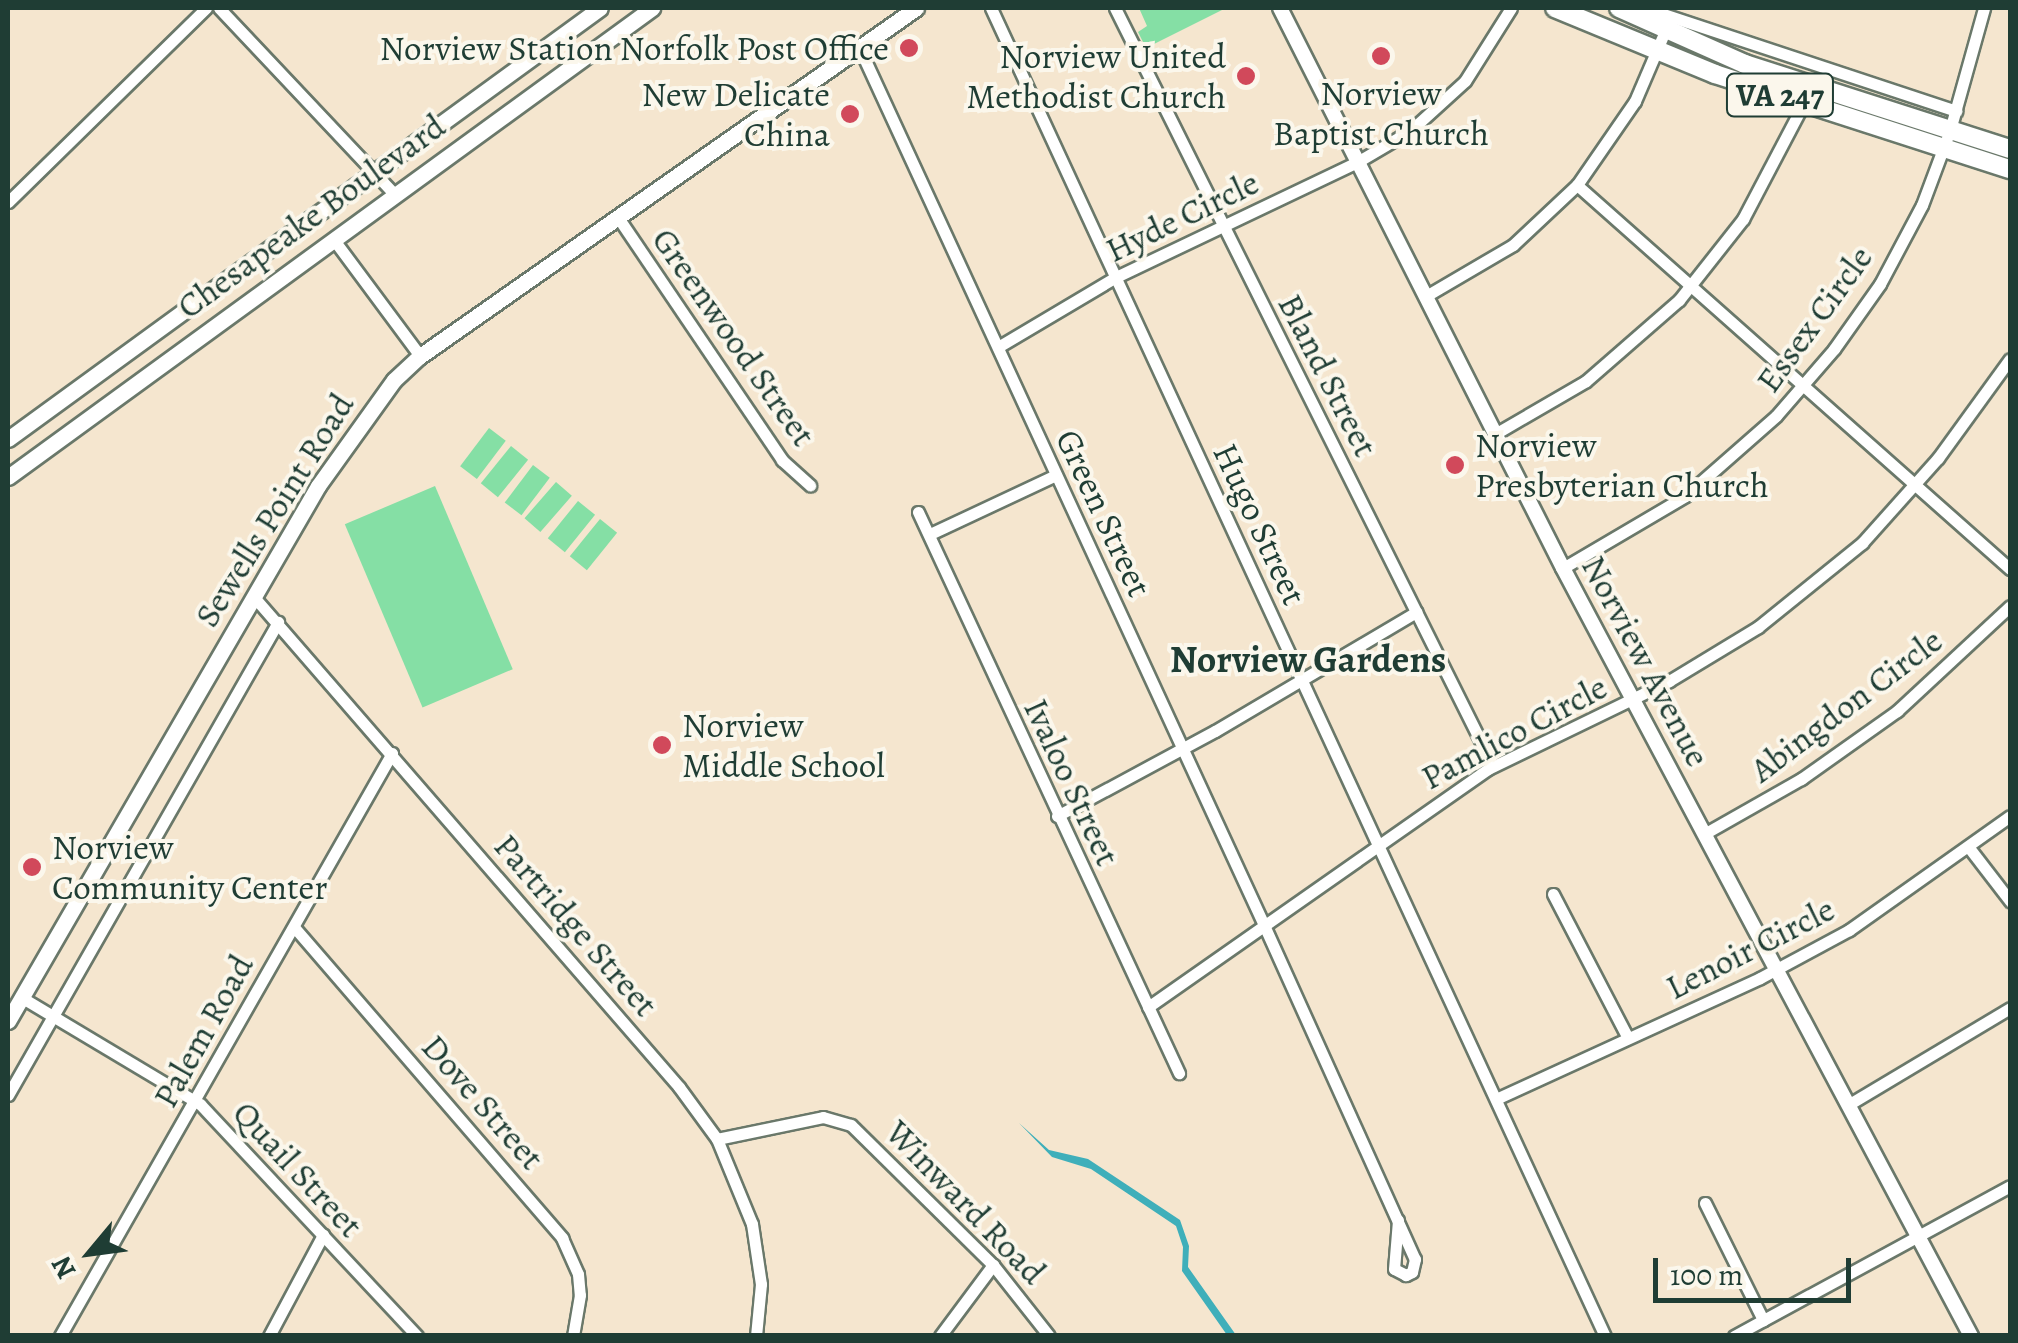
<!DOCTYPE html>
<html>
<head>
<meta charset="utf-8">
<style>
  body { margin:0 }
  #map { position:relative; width:2018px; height:1343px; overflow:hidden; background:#f5e6cf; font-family:Alegreya,serif }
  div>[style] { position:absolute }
  .green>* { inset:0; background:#85dfa5; transform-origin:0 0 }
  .water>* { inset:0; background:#3fafba }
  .roads { filter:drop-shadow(2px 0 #6a786a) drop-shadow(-2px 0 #6a786a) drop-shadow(0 2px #6a786a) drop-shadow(0 -2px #6a786a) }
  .minor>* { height:11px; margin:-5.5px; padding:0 5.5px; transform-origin:5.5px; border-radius:5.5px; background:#fff }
  .tertiary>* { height:14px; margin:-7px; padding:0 7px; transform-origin:7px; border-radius:7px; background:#fff }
  .secondary>* { height:15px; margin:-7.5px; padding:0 7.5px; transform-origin:7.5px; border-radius:7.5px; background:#fff }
  .primary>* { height:18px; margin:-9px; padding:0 9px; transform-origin:9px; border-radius:9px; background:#fff }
  .dots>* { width:28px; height:28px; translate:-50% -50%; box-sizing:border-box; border:5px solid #fbf7ec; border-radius:50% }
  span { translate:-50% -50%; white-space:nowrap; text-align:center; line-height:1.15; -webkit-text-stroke:8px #fbf7ec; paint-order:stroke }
  .shield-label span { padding:2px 8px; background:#fbf7ec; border:2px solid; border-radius:8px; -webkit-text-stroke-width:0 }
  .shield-label { font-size:32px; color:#1f3d34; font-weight:700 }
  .poi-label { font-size:35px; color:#1f3d34 }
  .right { translate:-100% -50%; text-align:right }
  .left { translate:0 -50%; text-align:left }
  .street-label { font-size:35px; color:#1f3d34 }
  .neighbourhood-label { font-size:38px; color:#1f3d34; font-weight:700 }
  .frame { position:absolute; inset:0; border:10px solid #1f3d34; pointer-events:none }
  .north { position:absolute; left:40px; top:1203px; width:100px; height:100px; -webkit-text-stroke:8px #fbf7ec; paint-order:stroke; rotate:241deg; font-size:28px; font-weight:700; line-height:40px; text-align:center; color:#1f3d34 }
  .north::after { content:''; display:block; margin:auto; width:35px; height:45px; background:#1f3d34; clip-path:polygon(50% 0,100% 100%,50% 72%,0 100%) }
  .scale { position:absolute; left:1653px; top:1258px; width:198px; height:45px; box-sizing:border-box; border:5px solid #1f3d34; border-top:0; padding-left:12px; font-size:30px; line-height:35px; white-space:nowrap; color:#1f3d34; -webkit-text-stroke:8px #fbf7ec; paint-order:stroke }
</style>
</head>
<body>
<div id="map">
  <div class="green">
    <i style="clip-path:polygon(1139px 8px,1226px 8px,1146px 48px,1138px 32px,1147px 26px)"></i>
    <i style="left:489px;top:428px;width:21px;height:48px;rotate:37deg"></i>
    <i style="left:511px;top:446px;width:22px;height:48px;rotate:39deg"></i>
    <i style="left:533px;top:465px;width:21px;height:47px;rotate:37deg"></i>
    <i style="left:556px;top:482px;width:21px;height:48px;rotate:41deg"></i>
    <i style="left:435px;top:486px;width:199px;height:98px;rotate:67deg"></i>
    <i style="left:578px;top:501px;width:22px;height:48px;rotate:39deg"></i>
    <i style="left:600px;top:519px;width:22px;height:48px;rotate:39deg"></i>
  </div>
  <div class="water">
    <i style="clip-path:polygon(1019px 1123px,1049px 1150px,1088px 1159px,1180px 1220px,1189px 1246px,1188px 1267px,1236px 1335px,1227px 1335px,1182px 1271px,1183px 1247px,1176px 1226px,1091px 1169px,1052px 1157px)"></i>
  </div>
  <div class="roads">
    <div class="minor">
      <i style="left:219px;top:8px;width:257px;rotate:46.7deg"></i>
      <i style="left:991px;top:8px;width:1463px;rotate:65.19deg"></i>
      <i style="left:1115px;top:8px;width:847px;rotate:63.5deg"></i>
      <i style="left:1645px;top:8px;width:328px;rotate:18.3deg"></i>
      <i style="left:859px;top:47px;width:965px;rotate:65.24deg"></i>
      <i style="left:1263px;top:923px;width:369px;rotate:65.7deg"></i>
      <i style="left:1415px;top:1259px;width:13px;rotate:103deg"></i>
      <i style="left:1412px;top:1272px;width:7px;rotate:153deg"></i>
      <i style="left:1406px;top:1275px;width:13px;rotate:-153deg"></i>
      <i style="left:1394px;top:1269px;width:49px;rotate:-85.3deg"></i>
      <i style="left:1577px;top:185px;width:579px;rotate:41.57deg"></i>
      <i style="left:8px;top:202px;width:277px;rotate:-44.4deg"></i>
      <i style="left:617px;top:216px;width:295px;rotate:55.9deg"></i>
      <i style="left:782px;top:460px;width:38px;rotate:42deg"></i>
      <i style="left:334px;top:240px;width:144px;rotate:53.4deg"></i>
      <i style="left:1426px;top:296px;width:101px;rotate:-30.4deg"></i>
      <i style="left:1513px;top:245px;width:88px;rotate:-43.2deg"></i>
      <i style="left:1577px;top:185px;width:102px;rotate:-55.4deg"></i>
      <i style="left:1635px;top:101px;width:76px;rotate:-66.8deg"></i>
      <i style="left:998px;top:347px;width:137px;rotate:-30.7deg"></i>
      <i style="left:1116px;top:277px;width:269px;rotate:-25.5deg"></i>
      <i style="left:1359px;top:161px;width:59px;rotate:-30.5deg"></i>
      <i style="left:1410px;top:131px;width:74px;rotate:-42.3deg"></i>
      <i style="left:1465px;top:81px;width:86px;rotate:-57.8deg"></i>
      <i style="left:1495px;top:434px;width:105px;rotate:-30.2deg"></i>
      <i style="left:1586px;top:381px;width:123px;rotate:-41.1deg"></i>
      <i style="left:1679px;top:300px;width:103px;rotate:-51.7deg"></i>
      <i style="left:1743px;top:219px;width:136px;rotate:-62.3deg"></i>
      <i style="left:918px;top:512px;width:619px;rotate:65.05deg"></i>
      <i style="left:930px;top:534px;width:139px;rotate:-25.1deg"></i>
      <i style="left:1563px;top:568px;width:142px;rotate:-30.5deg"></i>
      <i style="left:1685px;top:496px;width:121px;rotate:-41.3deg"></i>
      <i style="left:1776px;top:416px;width:89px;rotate:-49.1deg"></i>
      <i style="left:1834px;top:349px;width:80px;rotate:-54.7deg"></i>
      <i style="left:1880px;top:284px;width:89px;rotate:-62deg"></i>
      <i style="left:1922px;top:205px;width:80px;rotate:-69.5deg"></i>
      <i style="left:1950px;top:130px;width:127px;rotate:-74.4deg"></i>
      <i style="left:254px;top:597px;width:649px;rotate:49.06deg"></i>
      <i style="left:679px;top:1087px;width:64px;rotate:53.8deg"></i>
      <i style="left:717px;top:1139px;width:92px;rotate:67.6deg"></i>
      <i style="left:752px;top:1224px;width:61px;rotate:81.5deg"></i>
      <i style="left:761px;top:1284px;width:52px;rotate:95.5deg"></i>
      <i style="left:1057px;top:816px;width:179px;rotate:-28.3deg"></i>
      <i style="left:1215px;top:731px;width:234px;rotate:-30.6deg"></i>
      <i style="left:1704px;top:834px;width:112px;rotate:-29.6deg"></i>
      <i style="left:1801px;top:779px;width:118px;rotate:-35.3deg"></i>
      <i style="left:1897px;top:711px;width:154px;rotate:-42.9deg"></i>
      <i style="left:1970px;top:849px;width:66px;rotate:52.4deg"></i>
      <i style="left:1553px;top:894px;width:162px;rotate:62.5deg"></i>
      <i style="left:294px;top:927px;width:411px;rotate:49.2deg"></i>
      <i style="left:562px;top:1238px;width:39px;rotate:66deg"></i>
      <i style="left:578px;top:1274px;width:21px;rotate:85deg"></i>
      <i style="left:580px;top:1295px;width:42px;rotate:99.7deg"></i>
      <i style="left:21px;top:997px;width:209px;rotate:30.9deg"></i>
      <i style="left:200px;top:1104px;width:318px;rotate:46.9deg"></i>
      <i style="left:1148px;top:1007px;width:415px;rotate:-35deg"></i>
      <i style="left:1488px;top:769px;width:201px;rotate:-25.9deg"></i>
      <i style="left:1669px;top:681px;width:104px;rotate:-31.2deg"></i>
      <i style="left:1758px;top:627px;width:134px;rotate:-38.9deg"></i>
      <i style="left:1862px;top:543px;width:114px;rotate:-48.2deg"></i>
      <i style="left:1938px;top:458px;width:122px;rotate:-54deg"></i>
      <i style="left:8px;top:1095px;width:545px;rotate:-60.28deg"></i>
      <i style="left:1496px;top:1099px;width:290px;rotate:-24.6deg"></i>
      <i style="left:1760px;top:978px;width:101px;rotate:-28.3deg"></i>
      <i style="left:1849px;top:930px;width:197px;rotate:-35.3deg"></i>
      <i style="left:1848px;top:1105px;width:189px;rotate:-30.9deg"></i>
      <i style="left:717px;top:1139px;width:108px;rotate:-11.7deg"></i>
      <i style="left:823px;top:1117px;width:29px;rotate:16deg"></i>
      <i style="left:851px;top:1125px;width:199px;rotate:44.6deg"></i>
      <i style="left:993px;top:1265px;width:90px;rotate:51.7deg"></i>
      <i style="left:1705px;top:1203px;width:131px;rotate:63.6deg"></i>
      <i style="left:60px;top:1336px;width:671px;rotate:-60.34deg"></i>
      <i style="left:269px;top:1336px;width:115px;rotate:-61.9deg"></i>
      <i style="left:940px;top:1336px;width:89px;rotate:-53.3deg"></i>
      <i style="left:1734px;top:1336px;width:314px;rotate:-28.5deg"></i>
    </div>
    <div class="tertiary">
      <i style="left:1280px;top:8px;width:627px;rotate:63.19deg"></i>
      <i style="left:1563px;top:568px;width:870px;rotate:62.02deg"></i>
    </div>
    <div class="secondary">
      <i style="left:8px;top:439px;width:732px;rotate:-36.06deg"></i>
      <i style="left:8px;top:477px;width:797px;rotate:-36.06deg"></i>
      <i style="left:8px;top:1021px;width:618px;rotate:-59.91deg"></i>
      <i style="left:318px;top:486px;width:130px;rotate:-54.4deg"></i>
      <i style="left:394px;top:380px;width:35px;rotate:-43deg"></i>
      <i style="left:420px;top:356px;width:606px;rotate:-35.05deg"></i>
    </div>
    <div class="primary">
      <i style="left:1555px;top:8px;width:173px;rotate:22.4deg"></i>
      <i style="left:1715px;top:74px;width:310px;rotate:17.9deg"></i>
      <i style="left:1619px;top:8px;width:138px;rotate:24deg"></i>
      <i style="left:1745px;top:64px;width:278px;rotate:17.8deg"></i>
    </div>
  </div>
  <div class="dots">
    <i style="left:909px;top:48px;background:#d1495b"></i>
    <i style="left:1381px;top:56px;background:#d1495b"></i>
    <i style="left:1246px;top:76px;background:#d1495b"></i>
    <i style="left:850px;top:114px;background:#d1495b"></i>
    <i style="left:1455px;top:465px;background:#d1495b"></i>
    <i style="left:662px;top:745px;background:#d1495b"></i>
    <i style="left:32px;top:867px;background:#d1495b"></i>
  </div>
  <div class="shield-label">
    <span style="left:1780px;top:95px">VA 247</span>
  </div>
  <div class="poi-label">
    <span class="right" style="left:889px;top:48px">Norview Station Norfolk Post Office</span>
    <span class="right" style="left:1226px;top:76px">Norview United<br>Methodist Church</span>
    <span style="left:1381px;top:113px">Norview<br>Baptist Church</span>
    <span class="right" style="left:830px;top:114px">New Delicate<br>China</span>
    <span class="left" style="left:1475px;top:465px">Norview<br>Presbyterian Church</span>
    <span class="left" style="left:682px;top:745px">Norview<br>Middle School</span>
    <span class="left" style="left:52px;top:867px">Norview<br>Community Center</span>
  </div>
  <div class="street-label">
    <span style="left:311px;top:216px;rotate:-36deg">Chesapeake Boulevard</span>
    <span style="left:1182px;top:216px;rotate:-26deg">Hyde Circle</span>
    <span style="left:1814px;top:319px;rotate:-54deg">Essex Circle</span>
    <span style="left:734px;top:337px;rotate:55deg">Greenwood Street</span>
    <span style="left:1328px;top:375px;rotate:63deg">Bland Street</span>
    <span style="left:274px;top:510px;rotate:-58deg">Sewells Point Road</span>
    <span style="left:1104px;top:513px;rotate:65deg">Green Street</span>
    <span style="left:1260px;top:524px;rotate:65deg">Hugo Street</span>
    <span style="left:1646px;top:661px;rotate:62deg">Norview Avenue</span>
    <span style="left:1846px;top:705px;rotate:-37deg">Abingdon Circle</span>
    <span style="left:1514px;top:732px;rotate:-28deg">Pamlico Circle</span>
    <span style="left:1072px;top:782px;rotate:65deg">Ivaloo Street</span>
    <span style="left:576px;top:925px;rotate:49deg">Partridge Street</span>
    <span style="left:1750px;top:948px;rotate:-27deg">Lenoir Circle</span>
    <span style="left:203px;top:1031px;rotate:-61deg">Palem Road</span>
    <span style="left:483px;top:1102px;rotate:49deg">Dove Street</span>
    <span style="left:298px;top:1169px;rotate:47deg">Quail Street</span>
    <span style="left:966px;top:1202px;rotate:46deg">Winward Road</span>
  </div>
  <div class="neighbourhood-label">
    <span style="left:1308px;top:660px">Norview Gardens</span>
  </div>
  <div class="frame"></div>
  <div class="north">N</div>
  <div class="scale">100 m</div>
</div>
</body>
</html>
